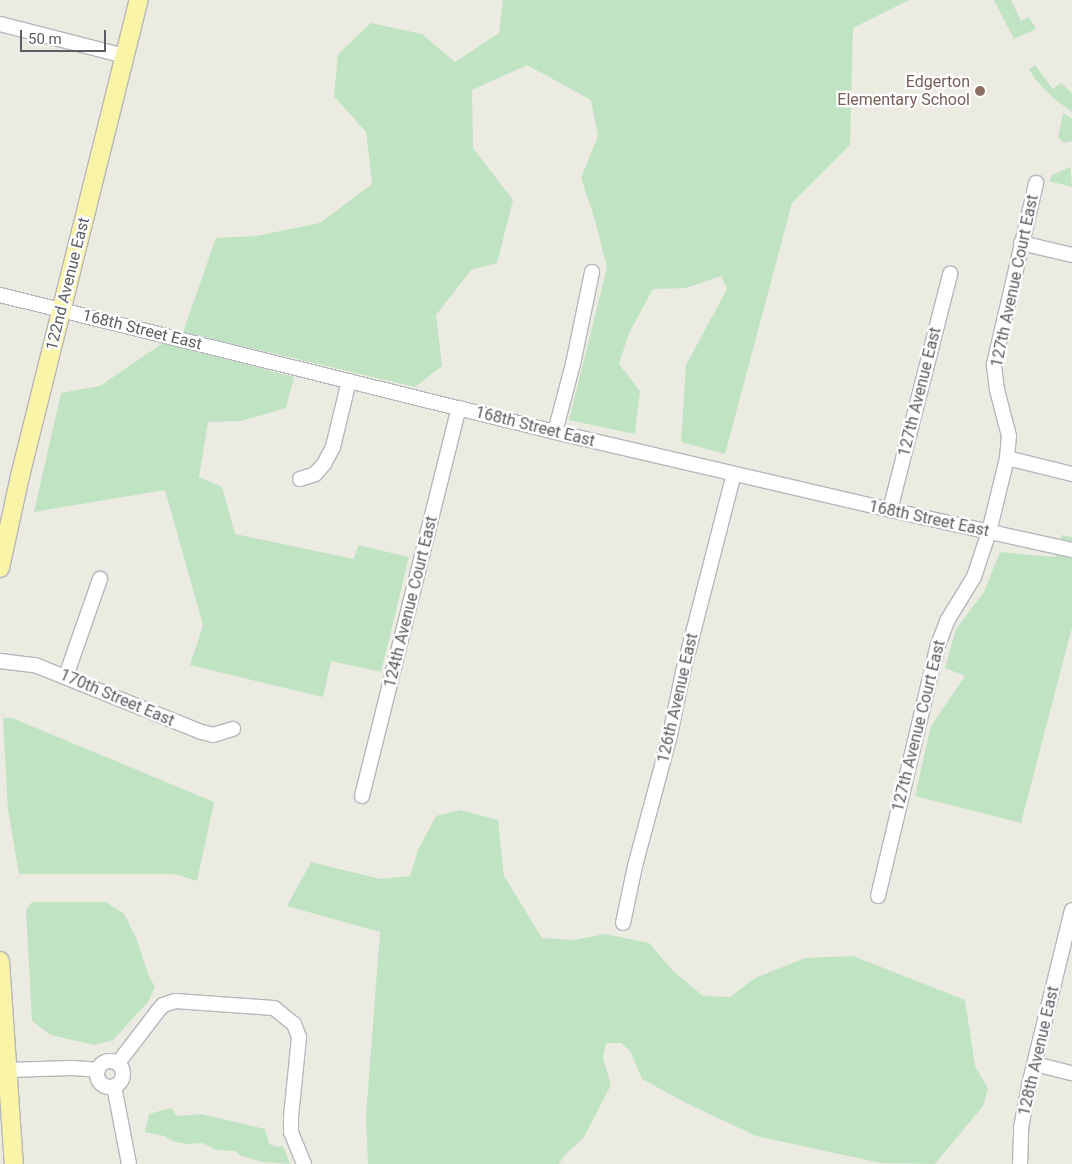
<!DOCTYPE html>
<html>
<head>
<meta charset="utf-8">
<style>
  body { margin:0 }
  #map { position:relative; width:1072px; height:1164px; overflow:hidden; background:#ecebe2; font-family:Roboto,sans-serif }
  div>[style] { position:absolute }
  .green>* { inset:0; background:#c0e3c3 }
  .roads { filter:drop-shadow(1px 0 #b5b7bc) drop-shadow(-1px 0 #b5b7bc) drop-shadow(0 1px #b5b7bc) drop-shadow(0 -1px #b5b7bc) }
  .minor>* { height:14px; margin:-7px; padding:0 7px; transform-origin:7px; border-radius:7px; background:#fff }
  .minor>.ring { margin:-7px; padding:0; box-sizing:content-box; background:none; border:14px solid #fff; border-radius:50% }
  .major>* { height:18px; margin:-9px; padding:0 9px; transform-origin:9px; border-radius:9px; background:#faf4a9 }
  .dots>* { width:14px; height:14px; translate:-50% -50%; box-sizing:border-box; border:2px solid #fff; border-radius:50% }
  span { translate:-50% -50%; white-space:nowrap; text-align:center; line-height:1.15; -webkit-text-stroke:4.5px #fff; paint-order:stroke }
  .education-label { font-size:16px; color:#785e54 }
  .right { translate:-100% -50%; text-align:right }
  .street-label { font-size:16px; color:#5a5d62 }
  .scale { position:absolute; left:20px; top:30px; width:86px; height:22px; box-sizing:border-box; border:2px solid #5a5d62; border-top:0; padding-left:6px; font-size:15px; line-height:18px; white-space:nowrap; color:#5a5d62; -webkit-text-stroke:4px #fff; paint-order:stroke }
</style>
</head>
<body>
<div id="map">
  <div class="green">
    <i style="clip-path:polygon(503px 0,909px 0,853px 28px,850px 145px,792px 203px,725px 454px,681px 442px,686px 365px,727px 289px,721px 276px,686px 288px,653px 289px,629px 333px,619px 364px,640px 391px,635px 434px,569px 420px,607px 267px,594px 217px,581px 178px,598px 136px,591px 100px,527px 65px,472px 90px,473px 148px,513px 200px,497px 263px,471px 270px,436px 315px,442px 366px,415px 387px,183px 332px,216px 238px,256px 236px,320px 223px,372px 184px,366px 132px,334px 96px,338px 54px,371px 23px,422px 34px,455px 62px,499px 33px)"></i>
    <i style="clip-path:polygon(994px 0,1011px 0,1021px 21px,1029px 17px,1036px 29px,1014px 39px)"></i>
    <i style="clip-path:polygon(1035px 65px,1053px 89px,1061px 83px,1072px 93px,1072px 112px,1051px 96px,1035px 79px,1029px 69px)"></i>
    <i style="clip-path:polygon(1063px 113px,1072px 119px,1072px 141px,1064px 143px,1058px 138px)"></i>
    <i style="clip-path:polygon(1070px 163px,1072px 187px,1049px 181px,1052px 175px,1070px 167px)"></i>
    <i style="clip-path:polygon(163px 343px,294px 377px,286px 408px,241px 421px,208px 422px,199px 477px,222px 487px,235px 534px,354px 559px,358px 545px,409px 557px,381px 672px,331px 661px,323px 697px,190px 665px,203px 625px,165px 490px,34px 512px,61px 393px,100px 386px)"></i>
    <i style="clip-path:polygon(1062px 535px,1072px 537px,1072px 627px,1021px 823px,915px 796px,931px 726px,965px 676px,945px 668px,956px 629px,984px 592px,1000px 552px,1055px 557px)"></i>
    <i style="clip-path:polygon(3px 718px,12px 718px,214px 802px,197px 881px,175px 874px,19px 874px,8px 809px)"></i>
    <i style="clip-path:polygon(460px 810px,498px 820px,504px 876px,542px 938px,574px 940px,605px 934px,649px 943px,673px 971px,703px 996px,730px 997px,755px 978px,805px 958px,853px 956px,965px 1000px,975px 1066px,988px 1089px,983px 1106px,935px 1164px,881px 1163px,756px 1136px,686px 1103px,642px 1079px,630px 1051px,621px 1043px,606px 1043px,603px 1058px,611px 1085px,584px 1137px,564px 1156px,559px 1164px,368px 1164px,366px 1116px,380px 932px,287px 906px,311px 862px,380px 879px,410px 876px,418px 850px,436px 816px)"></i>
    <i style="clip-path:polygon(32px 902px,106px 902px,124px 914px,137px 940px,148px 974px,155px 987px,148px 1002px,113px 1040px,94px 1045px,51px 1035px,32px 1021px,26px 910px)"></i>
    <i style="clip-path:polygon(171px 1108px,176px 1115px,180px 1116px,201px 1114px,265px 1129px,269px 1144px,277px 1147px,283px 1146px,290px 1164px,263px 1162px,241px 1156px,235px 1151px,217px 1150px,202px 1143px,187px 1144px,172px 1141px,164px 1136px,145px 1132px,149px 1114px)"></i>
  </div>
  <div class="roads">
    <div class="minor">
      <i style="left:0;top:24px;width:129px;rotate:14.4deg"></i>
      <i style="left:1021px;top:243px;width:52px;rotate:13.2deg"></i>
      <i style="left:0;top:295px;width:572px;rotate:13.87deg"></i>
      <i style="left:555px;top:432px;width:344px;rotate:13.1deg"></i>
      <i style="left:890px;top:510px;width:186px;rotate:12.4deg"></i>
      <i style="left:555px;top:432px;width:70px;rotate:-75.2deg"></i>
      <i style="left:573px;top:364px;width:94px;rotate:-78.3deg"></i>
      <i style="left:1007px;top:458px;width:67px;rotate:13.8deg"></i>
      <i style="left:300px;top:479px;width:16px;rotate:-18deg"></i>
      <i style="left:315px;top:474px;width:13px;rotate:-48deg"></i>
      <i style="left:324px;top:464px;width:19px;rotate:-62deg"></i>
      <i style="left:333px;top:447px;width:68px;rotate:-76.4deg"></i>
      <i style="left:890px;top:510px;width:244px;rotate:-75.7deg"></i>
      <i style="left:0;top:661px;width:35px;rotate:7deg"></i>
      <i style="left:35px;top:665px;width:180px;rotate:21.9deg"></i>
      <i style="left:202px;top:732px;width:11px;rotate:15deg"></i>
      <i style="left:213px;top:735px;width:21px;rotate:-17deg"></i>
      <i style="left:66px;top:676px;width:103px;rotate:-70.7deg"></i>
      <i style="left:362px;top:796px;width:400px;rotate:-76deg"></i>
      <i style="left:878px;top:896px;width:258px;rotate:-76.6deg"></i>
      <i style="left:938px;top:645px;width:26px;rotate:-69deg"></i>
      <i style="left:947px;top:621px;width:52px;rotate:-58.5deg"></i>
      <i style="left:974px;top:577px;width:47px;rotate:-71.6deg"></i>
      <i style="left:989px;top:532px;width:76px;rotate:-76.3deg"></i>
      <i style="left:1007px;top:458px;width:22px;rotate:-85deg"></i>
      <i style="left:1009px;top:436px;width:48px;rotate:-104.6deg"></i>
      <i style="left:997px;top:390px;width:26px;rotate:-97deg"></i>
      <i style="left:994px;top:364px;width:186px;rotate:-76.9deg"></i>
      <i style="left:623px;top:923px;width:58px;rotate:-78.1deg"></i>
      <i style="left:635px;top:866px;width:136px;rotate:-75deg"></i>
      <i style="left:670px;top:735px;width:64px;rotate:-78.3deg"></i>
      <i style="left:683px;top:672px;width:204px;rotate:-75.6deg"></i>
      <i class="ring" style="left:97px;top:1061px;width:12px;height:12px"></i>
      <i style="left:118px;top:1063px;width:64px;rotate:-52.6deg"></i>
      <i style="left:157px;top:1012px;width:9px;rotate:-49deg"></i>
      <i style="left:163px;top:1005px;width:13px;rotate:-18deg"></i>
      <i style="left:175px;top:1001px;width:99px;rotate:4deg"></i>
      <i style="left:274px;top:1008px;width:26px;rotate:39deg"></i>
      <i style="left:294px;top:1024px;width:14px;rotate:69deg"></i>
      <i style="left:299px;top:1037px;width:80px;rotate:95.7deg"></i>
      <i style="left:291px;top:1117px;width:15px;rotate:90deg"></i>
      <i style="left:291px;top:1132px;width:35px;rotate:68deg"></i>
      <i style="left:1035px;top:1064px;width:38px;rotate:14deg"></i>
      <i style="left:8px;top:1070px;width:64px;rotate:-1.8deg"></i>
      <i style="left:72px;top:1068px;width:26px;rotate:4deg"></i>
      <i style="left:114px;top:1086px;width:79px;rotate:79.1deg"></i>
      <i style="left:1020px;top:1164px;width:36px;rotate:-88deg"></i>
      <i style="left:1021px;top:1128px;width:44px;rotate:-79.5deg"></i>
      <i style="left:1029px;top:1085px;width:180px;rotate:-76.2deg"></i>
    </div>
    <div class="major">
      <i style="left:0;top:568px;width:94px;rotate:-77.7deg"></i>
      <i style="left:20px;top:476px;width:491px;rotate:-76deg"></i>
      <i style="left:0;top:961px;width:203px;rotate:86.1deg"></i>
    </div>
  </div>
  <div class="dots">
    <i style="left:980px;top:91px;background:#8d6e63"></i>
  </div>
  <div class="education-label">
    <span class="right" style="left:970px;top:91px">Edgerton<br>Elementary School</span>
  </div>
  <div class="street-label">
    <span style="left:1015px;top:281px;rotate:-78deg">127th Avenue Court East</span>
    <span style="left:68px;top:284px;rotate:-76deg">122nd Avenue East</span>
    <span style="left:142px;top:330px;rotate:14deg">168th Street East</span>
    <span style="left:920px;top:392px;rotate:-76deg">127th Avenue East</span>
    <span style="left:535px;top:427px;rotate:14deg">168th Street East</span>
    <span style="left:929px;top:519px;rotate:12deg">168th Street East</span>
    <span style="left:411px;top:602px;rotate:-76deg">124th Avenue Court East</span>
    <span style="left:117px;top:698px;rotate:23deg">170th Street East</span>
    <span style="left:678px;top:698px;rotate:-77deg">126th Avenue East</span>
    <span style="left:919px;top:726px;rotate:-76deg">127th Avenue Court East</span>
    <span style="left:1039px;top:1051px;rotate:-77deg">128th Avenue East</span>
  </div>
  <div class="scale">50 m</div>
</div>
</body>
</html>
